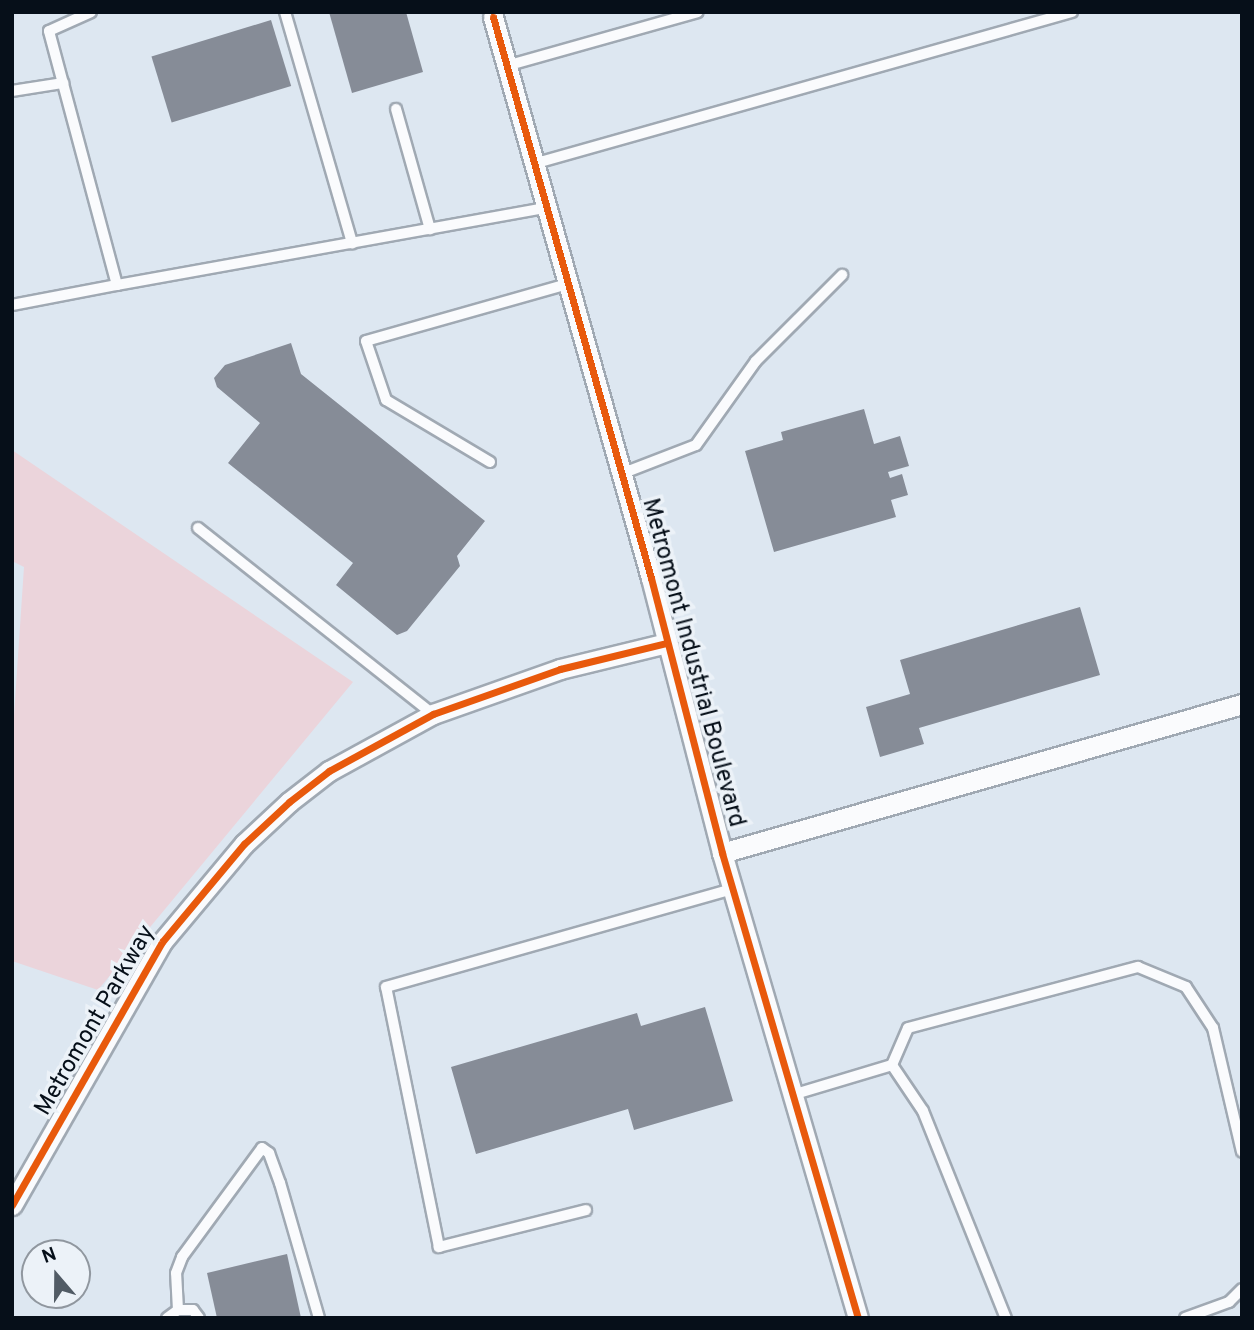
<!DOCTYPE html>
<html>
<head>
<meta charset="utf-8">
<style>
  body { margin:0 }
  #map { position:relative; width:1254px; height:1330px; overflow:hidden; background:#dde7f1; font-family:Overpass,sans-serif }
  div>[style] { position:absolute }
  .green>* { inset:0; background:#ebd4db }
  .building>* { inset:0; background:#868c97; transform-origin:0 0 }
  .roads { filter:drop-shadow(2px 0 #a0a9b3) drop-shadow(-2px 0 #a0a9b3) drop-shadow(0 2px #a0a9b3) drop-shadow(0 -2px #a0a9b3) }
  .lane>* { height:10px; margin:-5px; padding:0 5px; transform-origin:5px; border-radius:5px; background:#fafbfd }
  .street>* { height:19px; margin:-9.5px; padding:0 9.5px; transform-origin:9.5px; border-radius:9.5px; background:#fafbfd }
  .cycleway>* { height:7px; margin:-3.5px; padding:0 3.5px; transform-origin:3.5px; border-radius:3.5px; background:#e8590c }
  span { translate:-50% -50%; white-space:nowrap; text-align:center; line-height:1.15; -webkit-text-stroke:7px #ecf2f8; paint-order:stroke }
  .street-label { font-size:24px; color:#060f19 }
  .frame { position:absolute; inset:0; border:14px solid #060f19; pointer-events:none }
  .north { position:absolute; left:21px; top:1239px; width:70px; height:70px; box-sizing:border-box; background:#ecf2f8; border:2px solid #90979f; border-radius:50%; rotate:340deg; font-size:19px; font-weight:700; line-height:28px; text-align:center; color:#060f19 }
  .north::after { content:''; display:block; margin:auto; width:24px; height:32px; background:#515b65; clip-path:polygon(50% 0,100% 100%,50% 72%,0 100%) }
</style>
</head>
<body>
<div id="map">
  <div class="green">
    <i style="clip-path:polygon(12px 450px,353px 682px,98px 990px,12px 961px,12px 745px,24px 567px,12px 561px)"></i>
  </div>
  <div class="building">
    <i style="clip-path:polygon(329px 12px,406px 12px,423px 72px,352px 93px)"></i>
    <i style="left:271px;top:20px;width:69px;height:125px;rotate:73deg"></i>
    <i style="clip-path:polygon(291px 343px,301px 374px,485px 521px,457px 556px,460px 566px,407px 631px,397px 635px,336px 585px,353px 563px,228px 463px,260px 423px,217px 387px,214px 378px,225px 365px)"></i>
    <i style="clip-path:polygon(864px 409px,874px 444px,900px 436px,909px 466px,888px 472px,890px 478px,902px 474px,908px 495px,891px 500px,896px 517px,774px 552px,745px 451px,783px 440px,781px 432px)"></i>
    <i style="clip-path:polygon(1080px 607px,1100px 675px,919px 728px,924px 744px,880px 757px,866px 707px,910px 694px,900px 660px)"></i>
    <i style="clip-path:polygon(705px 1007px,733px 1101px,634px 1130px,628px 1109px,476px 1154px,451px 1067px,637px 1013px,641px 1026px)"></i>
    <i style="clip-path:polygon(287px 1254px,301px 1318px,217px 1318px,207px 1273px)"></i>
  </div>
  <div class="roads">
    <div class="lane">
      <i style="left:285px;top:12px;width:241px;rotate:73.8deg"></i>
      <i style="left:506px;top:66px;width:199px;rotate:-15.7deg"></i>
      <i style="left:12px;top:91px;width:52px;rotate:-8.9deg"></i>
      <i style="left:396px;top:109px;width:125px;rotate:74.2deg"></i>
      <i style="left:533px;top:164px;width:560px;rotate:-15.75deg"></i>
      <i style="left:117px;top:285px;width:436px;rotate:-10.2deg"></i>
      <i style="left:12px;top:305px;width:107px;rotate:-10.8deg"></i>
      <i style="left:117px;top:285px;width:263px;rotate:-105deg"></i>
      <i style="left:49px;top:31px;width:46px;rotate:-24.3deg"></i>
      <i style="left:490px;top:462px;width:121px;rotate:-149.2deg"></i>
      <i style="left:386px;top:400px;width:62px;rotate:-108.7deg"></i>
      <i style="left:366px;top:341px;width:209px;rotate:-15.8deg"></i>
      <i style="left:621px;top:474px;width:80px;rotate:-21.1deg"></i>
      <i style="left:696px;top:445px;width:103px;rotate:-54.5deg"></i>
      <i style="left:756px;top:361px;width:122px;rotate:-45deg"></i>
      <i style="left:198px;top:528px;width:300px;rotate:38.4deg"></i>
      <i style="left:892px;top:1065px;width:40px;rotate:-66.6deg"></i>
      <i style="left:908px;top:1028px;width:238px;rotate:-14.9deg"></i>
      <i style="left:1138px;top:967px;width:52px;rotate:22.6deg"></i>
      <i style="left:1186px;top:987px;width:49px;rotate:56.6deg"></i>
      <i style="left:1213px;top:1028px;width:127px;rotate:76.8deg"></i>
      <i style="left:892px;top:1065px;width:55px;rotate:56deg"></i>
      <i style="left:923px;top:1111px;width:223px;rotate:68.2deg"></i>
      <i style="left:792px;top:1095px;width:104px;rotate:-16.7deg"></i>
      <i style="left:586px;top:1210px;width:152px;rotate:165.9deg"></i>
      <i style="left:439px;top:1247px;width:265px;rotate:-101.5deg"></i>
      <i style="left:386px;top:987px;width:360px;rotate:-15.8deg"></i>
      <i style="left:178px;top:1310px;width:37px;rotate:-93deg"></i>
      <i style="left:176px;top:1273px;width:17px;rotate:-69deg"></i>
      <i style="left:182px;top:1257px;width:135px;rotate:-53.7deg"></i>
      <i style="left:262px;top:1148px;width:9px;rotate:36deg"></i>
      <i style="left:269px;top:1153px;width:32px;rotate:70deg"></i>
      <i style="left:280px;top:1183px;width:141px;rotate:73.9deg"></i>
      <i style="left:167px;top:1318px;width:14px;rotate:-36deg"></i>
      <i style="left:178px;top:1310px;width:15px"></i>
      <i style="left:193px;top:1310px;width:10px;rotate:53deg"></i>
      <i style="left:1185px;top:1318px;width:47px;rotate:-20deg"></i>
      <i style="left:1229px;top:1302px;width:18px;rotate:-45deg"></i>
    </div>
    <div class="street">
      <i style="left:493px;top:17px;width:583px;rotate:74.27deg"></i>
      <i style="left:651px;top:578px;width:284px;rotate:75.5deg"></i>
      <i style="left:722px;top:853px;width:484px;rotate:73.7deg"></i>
      <i style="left:722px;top:853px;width:541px;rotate:-15.99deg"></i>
      <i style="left:12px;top:1205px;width:303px;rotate:-60.3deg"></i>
      <i style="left:162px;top:942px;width:128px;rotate:-50.1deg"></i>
      <i style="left:244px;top:844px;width:62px;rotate:-43deg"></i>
      <i style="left:289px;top:802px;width:51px;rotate:-37.8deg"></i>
      <i style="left:329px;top:771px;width:119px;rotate:-28.7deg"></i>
      <i style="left:433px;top:714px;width:135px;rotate:-19.5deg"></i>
      <i style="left:560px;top:669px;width:110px;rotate:-13.7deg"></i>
    </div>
  </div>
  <div class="cycleway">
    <i style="left:493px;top:17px;width:583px;rotate:74.27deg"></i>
    <i style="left:651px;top:578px;width:284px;rotate:75.5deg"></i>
    <i style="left:722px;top:853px;width:484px;rotate:73.7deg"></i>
    <i style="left:12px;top:1205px;width:303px;rotate:-60.3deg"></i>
    <i style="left:162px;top:942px;width:128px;rotate:-50.1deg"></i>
    <i style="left:244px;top:844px;width:62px;rotate:-43deg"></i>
    <i style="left:289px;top:802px;width:51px;rotate:-37.8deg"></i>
    <i style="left:329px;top:771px;width:119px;rotate:-28.7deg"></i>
    <i style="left:433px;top:714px;width:135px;rotate:-19.5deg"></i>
    <i style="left:560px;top:669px;width:110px;rotate:-13.7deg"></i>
  </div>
  <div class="street-label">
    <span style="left:692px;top:663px;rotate:75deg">Metromont Industrial Boulevard</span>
    <span style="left:96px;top:1021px;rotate:-60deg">Metromont Parkway</span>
  </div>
  <div class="frame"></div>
  <div class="north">N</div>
</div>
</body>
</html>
